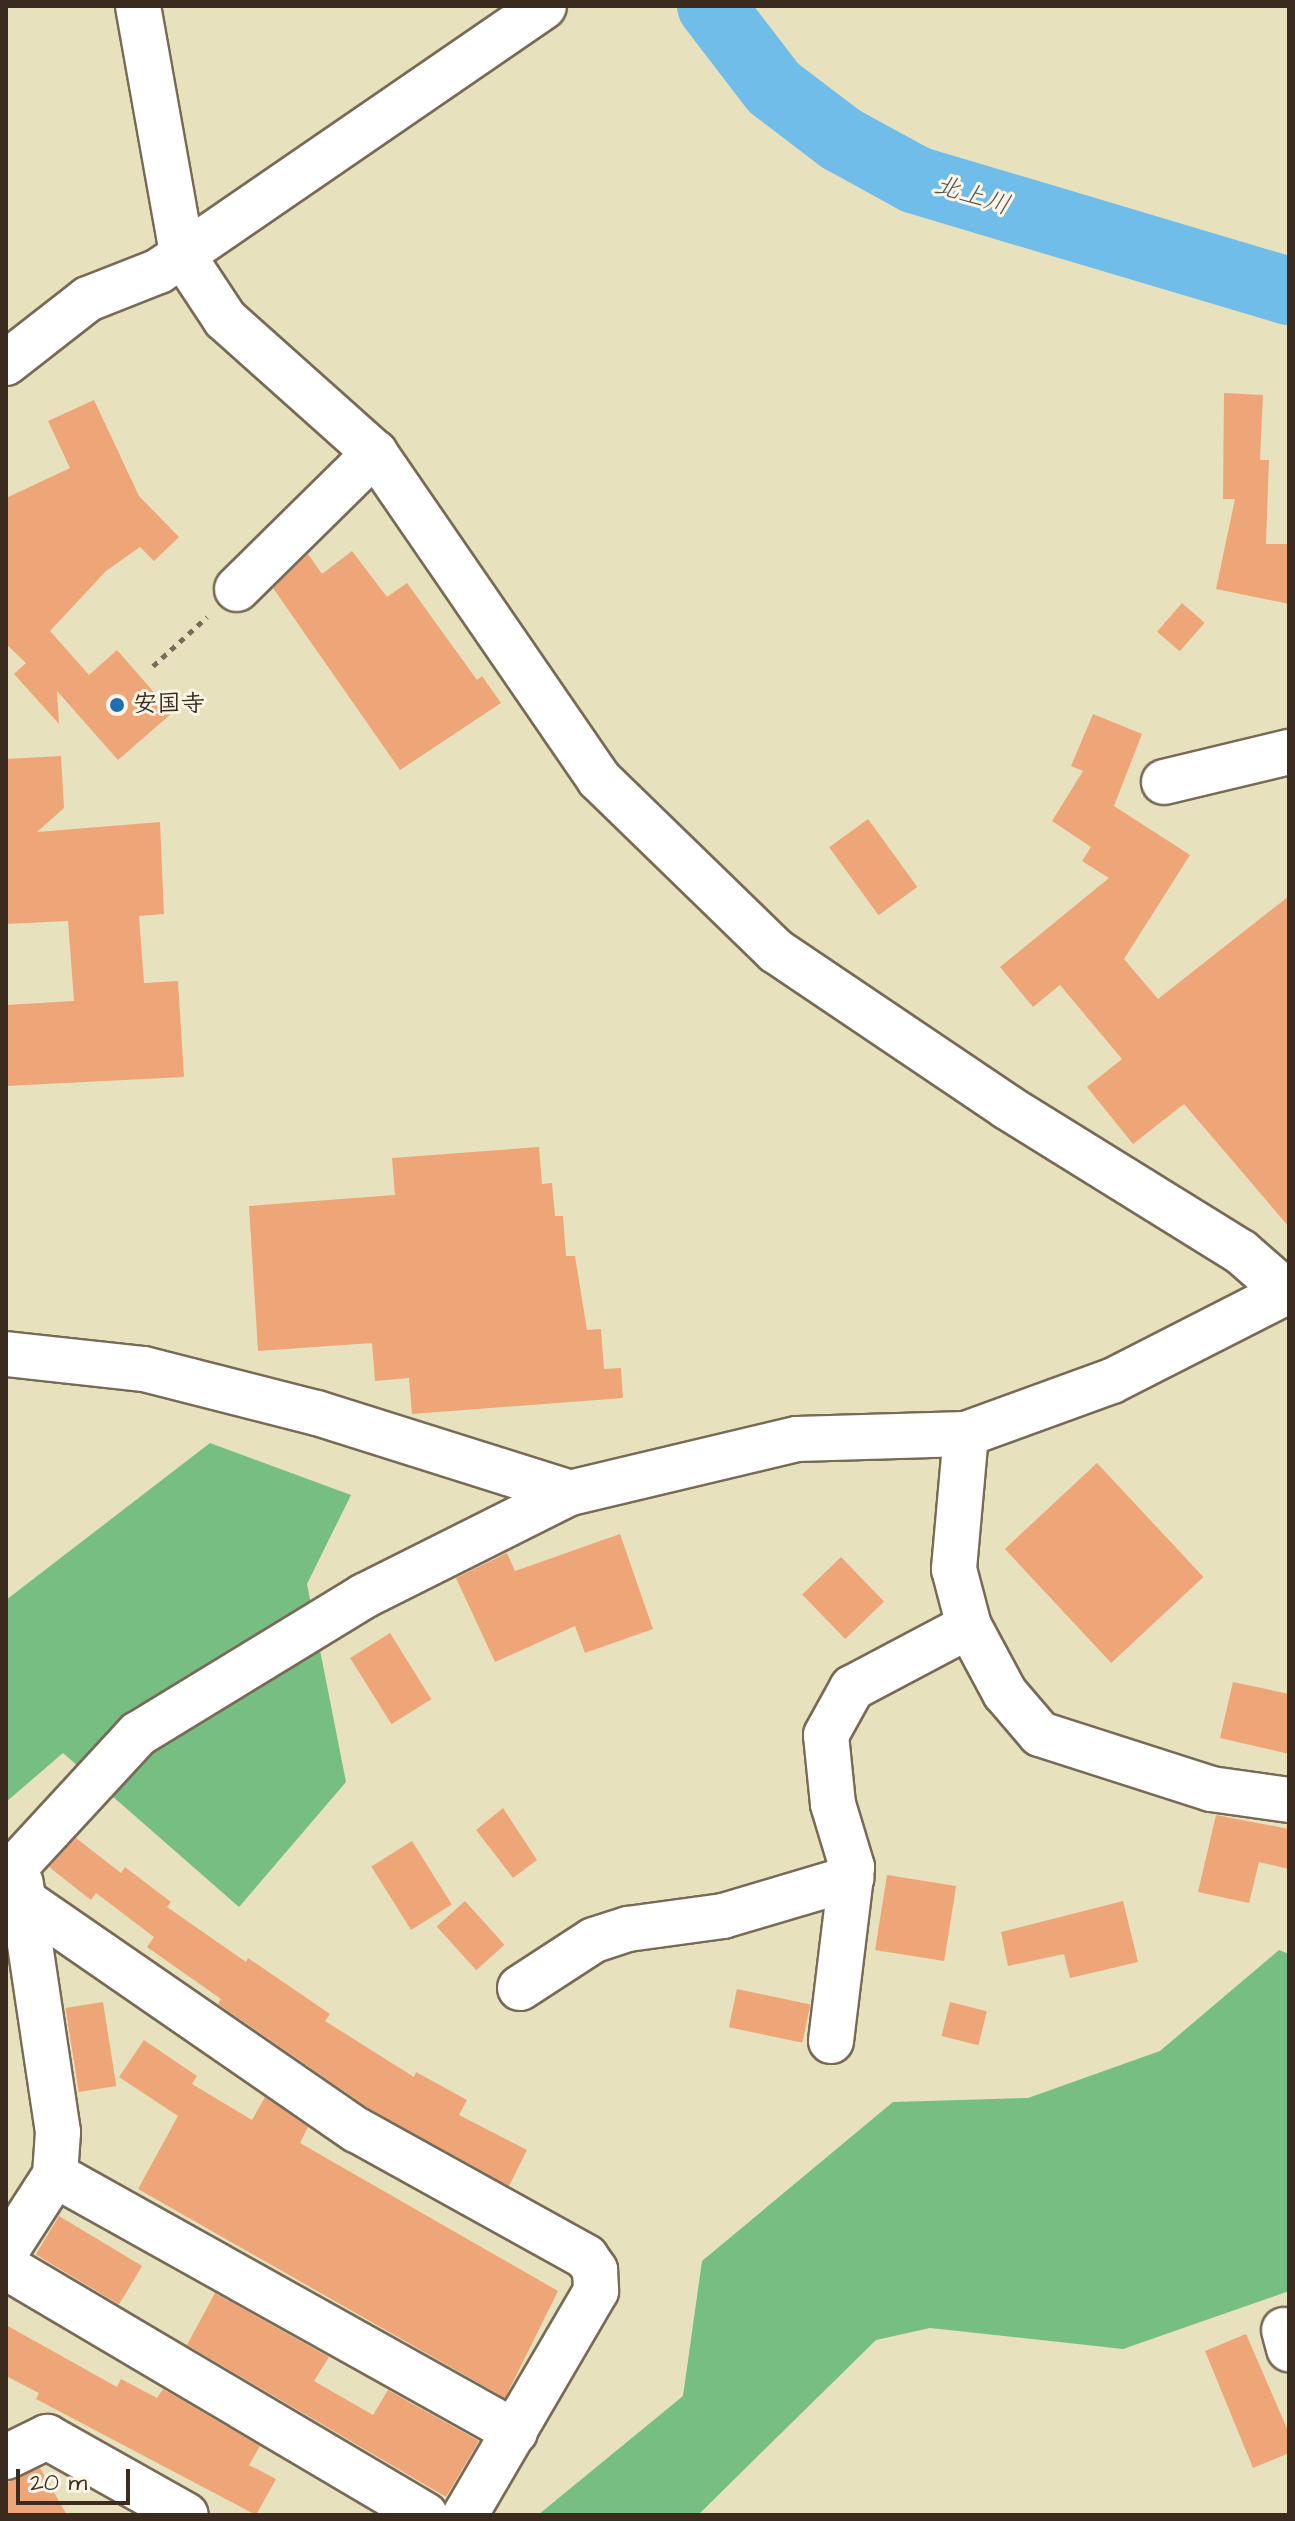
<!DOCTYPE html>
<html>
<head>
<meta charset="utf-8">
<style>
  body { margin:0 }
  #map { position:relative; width:1295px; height:2521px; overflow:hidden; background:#e8e1be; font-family:"Architects Daughter","Klee One",sans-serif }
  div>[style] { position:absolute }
  .forest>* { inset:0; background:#77be83 }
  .river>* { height:68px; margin:-34px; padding:0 34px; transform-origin:34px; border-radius:34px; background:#70bdea }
  .building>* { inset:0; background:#eea679; transform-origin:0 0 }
  .path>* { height:5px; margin-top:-2.5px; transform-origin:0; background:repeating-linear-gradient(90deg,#786a56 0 6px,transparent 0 12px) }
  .roads { filter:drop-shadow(2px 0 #786a56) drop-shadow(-2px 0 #786a56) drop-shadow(0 2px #786a56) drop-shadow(0 -2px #786a56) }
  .minor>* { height:44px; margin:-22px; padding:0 22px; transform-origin:22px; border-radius:22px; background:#fff }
  .dots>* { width:22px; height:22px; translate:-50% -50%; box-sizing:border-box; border:4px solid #fcf5e5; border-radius:50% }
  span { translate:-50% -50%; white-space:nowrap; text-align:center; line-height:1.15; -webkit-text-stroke:6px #fcf5e5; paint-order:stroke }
  .poi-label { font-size:24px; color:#3b2a1e; font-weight:700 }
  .left { translate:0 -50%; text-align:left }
  .water-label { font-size:26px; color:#4b565b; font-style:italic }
  .frame { position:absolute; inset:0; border:8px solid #3b2a1e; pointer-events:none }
  .scale { position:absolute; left:16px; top:2469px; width:114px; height:36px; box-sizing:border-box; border:4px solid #3b2a1e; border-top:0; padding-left:10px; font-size:24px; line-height:28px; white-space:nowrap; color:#3b2a1e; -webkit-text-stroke:6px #fcf5e5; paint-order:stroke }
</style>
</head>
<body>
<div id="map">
  <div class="forest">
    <i style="clip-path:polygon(210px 1443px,351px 1495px,307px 1584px,346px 1782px,239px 1907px,63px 1753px,6px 1802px,6px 1600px)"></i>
    <i style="clip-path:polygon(1279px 1950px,1289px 1954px,1289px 2291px,1123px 2349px,930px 2328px,876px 2340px,698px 2515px,538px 2515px,683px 2396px,702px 2261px,893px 2102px,1028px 2098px,1160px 2051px)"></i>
  </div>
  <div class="river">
    <i style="left:711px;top:6px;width:103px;rotate:52.5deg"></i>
    <i style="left:774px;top:88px;width:84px;rotate:37.3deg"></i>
    <i style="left:841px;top:139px;width:85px;rotate:28.7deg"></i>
    <i style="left:916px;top:180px;width:389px;rotate:16.6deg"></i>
  </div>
  <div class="building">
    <i style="clip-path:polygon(1224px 393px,1263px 395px,1260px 460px,1269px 460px,1266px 544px,1289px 544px,1289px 604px,1216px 589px,1235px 499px,1223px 499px)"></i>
    <i style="clip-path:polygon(94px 400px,139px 496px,179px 537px,154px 561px,140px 547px,106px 571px,50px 631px,89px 675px,117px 650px,172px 713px,118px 760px,57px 691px,59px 724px,14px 674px,26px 663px,6px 644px,6px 498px,70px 468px,48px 421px)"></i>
    <i style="clip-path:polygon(352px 551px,387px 597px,407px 583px,477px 680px,482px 676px,501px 703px,400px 770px,273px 588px,308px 554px,322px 574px)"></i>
    <i style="left:1182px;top:603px;width:30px;height:38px;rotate:41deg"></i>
    <i style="clip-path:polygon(1093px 714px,1142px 734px,1114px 806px,1190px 855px,1124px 959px,1158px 999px,1289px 896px,1289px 1227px,1184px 1104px,1133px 1144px,1087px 1087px,1122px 1059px,1060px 985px,1033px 1007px,1000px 967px,1109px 878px,1082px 861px,1091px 847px,1052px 821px,1083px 771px,1071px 766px)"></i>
    <i style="clip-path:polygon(61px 756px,64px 808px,37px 832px,160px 822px,164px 914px,139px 916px,144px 983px,178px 981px,184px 1077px,6px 1086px,6px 1005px,74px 1001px,68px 921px,6px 924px,6px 759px)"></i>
    <i style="left:868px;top:819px;width:84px;height:48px;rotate:54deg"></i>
    <i style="clip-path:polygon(539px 1147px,542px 1184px,552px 1183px,555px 1216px,563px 1216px,566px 1256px,575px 1256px,587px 1330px,601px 1329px,604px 1369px,621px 1368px,623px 1398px,412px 1414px,409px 1378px,375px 1381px,372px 1343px,258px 1351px,249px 1206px,395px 1195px,392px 1158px)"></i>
    <i style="left:1097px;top:1463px;width:156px;height:126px;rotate:47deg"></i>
    <i style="clip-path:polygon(620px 1534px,653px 1629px,585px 1653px,575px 1626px,495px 1662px,456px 1578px,507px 1553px,515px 1571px)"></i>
    <i style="left:841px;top:1557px;width:62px;height:54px;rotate:46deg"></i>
    <i style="left:390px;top:1633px;width:78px;height:47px;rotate:58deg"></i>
    <i style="clip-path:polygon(1233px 1682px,1289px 1694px,1289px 1754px,1220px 1738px)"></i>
    <i style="clip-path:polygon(503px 1808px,537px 1860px,513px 1878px,476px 1830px)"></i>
    <i style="clip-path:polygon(1216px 1815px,1289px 1829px,1289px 1869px,1259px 1862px,1249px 1903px,1198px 1892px)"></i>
    <i style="clip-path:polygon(76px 1838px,121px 1873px,125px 1867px,171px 1902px,167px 1907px,246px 1962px,248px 1958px,330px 2014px,325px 2021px,414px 2077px,416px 2072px,467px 2100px,459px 2115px,527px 2150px,509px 2186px,370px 2109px,218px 2004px,221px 1999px,147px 1947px,154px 1937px,96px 1893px,91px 1900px,49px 1867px)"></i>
    <i style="left:412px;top:1841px;width:75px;height:48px;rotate:58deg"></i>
    <i style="left:887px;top:1875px;width:70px;height:76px;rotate:9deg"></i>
    <i style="left:465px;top:1901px;width:59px;height:38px;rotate:48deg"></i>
    <i style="clip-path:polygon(1123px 1901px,1138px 1962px,1070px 1978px,1064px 1954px,1008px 1966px,1001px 1932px)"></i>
    <i style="left:737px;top:1989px;width:75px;height:39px;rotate:12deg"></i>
    <i style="left:103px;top:2002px;width:85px;height:38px;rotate:81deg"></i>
    <i style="left:950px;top:2002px;width:38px;height:35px;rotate:14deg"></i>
    <i style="clip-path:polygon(144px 2040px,197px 2076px,192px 2084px,252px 2120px,265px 2097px,308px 2127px,300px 2143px,558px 2291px,505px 2398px,138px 2189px,178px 2116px,119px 2077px)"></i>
    <i style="left:59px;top:2216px;width:97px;height:45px;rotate:31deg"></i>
    <i style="clip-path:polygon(215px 2293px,329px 2357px,314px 2381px,373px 2415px,388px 2390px,479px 2441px,446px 2497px,187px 2345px)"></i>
    <i style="clip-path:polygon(6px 2325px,117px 2387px,121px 2379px,157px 2398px,163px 2389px,260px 2446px,249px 2465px,276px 2479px,256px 2515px,36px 2399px,39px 2393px,6px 2376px)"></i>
    <i style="clip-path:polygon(1246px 2334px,1289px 2433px,1289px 2453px,1253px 2468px,1205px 2351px)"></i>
    <i style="clip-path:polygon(40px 2468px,67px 2515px,6px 2515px,6px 2483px)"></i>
  </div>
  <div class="path">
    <i style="left:153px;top:666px;width:73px;rotate:-42.2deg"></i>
  </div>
  <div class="roads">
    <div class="minor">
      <i style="left:138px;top:6px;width:252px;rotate:79.9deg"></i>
      <i style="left:182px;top:254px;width:78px;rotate:56.5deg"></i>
      <i style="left:225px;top:319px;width:201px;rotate:41.8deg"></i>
      <i style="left:375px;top:453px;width:396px;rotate:55.5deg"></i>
      <i style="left:599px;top:779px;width:247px;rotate:44.2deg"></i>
      <i style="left:776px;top:951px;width:279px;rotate:34deg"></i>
      <i style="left:1007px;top:1107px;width:275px;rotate:31.8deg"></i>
      <i style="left:1241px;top:1252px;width:64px;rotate:41.2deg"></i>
      <i style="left:6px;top:363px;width:104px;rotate:-38deg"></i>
      <i style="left:88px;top:299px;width:76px;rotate:-21.5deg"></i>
      <i style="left:159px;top:271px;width:467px;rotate:-34.5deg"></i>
      <i style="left:237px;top:589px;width:194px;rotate:-44.6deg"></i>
      <i style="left:1164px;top:782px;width:129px;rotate:-13.5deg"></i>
      <i style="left:6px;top:1354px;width:139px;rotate:6.2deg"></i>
      <i style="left:144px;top:1369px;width:179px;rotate:14.3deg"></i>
      <i style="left:317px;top:1413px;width:265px;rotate:17.5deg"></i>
      <i style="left:966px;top:1434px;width:136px;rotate:95.1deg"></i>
      <i style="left:954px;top:1569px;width:59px;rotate:75.3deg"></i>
      <i style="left:969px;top:1626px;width:76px;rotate:61.8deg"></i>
      <i style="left:1005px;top:1693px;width:54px;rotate:49.5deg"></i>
      <i style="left:1040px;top:1734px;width:180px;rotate:17.8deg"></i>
      <i style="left:1211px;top:1789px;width:79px;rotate:8deg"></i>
      <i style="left:6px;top:1877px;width:195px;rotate:-47.3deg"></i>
      <i style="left:138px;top:1734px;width:265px;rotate:-31.4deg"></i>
      <i style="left:364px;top:1596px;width:230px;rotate:-26.6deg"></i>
      <i style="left:570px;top:1493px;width:233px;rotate:-13.4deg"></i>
      <i style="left:797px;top:1439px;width:169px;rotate:-1.7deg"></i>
      <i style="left:966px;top:1434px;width:155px;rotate:-20deg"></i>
      <i style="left:1112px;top:1381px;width:199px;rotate:-27deg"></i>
      <i style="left:23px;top:1900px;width:406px;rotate:34.6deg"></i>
      <i style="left:357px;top:2130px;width:262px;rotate:29deg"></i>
      <i style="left:586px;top:2257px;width:16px;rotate:55deg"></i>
      <i style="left:595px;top:2270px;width:21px;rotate:87deg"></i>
      <i style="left:596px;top:2291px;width:259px;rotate:120.3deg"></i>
      <i style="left:520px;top:1988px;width:88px;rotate:-33deg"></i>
      <i style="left:594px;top:1940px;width:36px;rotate:-18deg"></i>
      <i style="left:628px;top:1929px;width:96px;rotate:-7.8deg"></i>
      <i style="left:723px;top:1916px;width:134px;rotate:-16.5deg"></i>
      <i style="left:831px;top:2041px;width:175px;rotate:-83.1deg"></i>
      <i style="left:852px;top:1867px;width:66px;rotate:-106.8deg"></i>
      <i style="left:833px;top:1804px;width:69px;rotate:-95.8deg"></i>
      <i style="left:826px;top:1735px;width:54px;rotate:-61deg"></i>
      <i style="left:852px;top:1688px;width:132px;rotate:-27.9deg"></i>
      <i style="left:55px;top:2175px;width:527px;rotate:29.19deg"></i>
      <i style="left:6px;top:2251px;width:90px;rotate:-57.2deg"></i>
      <i style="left:55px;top:2175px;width:43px;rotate:-86deg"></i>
      <i style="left:58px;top:2132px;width:252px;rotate:-98.5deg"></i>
      <i style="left:6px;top:2267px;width:487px;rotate:30.6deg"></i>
      <i style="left:1284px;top:2330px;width:20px;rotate:75deg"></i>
      <i style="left:6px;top:2457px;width:46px;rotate:-26deg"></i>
      <i style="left:47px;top:2437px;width:159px;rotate:29.3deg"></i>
    </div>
  </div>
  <div class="dots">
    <i style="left:117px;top:705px;background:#1f6fb2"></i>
  </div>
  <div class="poi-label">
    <span class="left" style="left:133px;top:705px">安国寺</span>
  </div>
  <div class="water-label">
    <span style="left:972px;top:196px;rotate:17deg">北上川</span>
  </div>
  <div class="frame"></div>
  <div class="scale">20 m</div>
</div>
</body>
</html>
